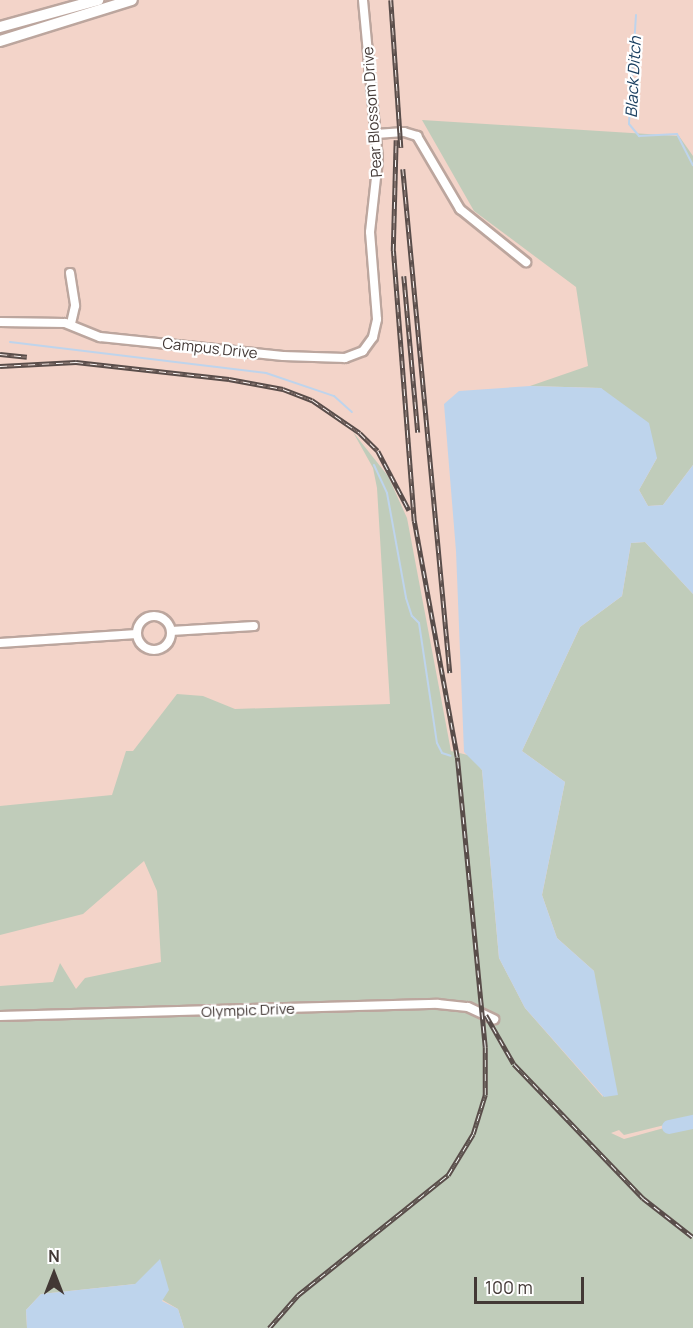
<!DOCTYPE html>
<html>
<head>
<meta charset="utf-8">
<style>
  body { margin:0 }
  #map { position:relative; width:693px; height:1328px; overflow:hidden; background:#fce4db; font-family:Manrope,sans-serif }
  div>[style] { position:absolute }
  .built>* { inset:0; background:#f3d4c9; transform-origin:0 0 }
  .green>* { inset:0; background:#c0ccba }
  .water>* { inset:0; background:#bed4ec }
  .stream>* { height:2px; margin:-1px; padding:0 1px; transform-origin:1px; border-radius:1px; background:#bed4ec }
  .river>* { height:14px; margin:-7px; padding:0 7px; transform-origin:7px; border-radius:7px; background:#bed4ec }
  .roads { filter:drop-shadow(2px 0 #bca69e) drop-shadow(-2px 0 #bca69e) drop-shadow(0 2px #bca69e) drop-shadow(0 -2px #bca69e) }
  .street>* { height:8px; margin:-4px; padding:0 4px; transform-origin:4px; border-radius:4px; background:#fff }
  .street>.ring { margin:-4px; padding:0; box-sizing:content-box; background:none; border:8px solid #fff; border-radius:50% }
  .secondary>* { height:10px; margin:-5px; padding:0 5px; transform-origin:5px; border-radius:5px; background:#fff }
  .rail>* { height:4.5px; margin-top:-2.25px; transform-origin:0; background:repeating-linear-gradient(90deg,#fff 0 7px,#594d4a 0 14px); box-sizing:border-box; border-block:2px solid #594d4a }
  span { translate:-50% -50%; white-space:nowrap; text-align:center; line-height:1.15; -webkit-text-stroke:4.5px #fff; paint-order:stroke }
  .street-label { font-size:15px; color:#423835 }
  .water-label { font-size:16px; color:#1c4061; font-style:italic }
  .north { position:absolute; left:24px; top:1244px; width:60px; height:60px; -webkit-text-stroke:4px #fff; paint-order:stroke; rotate:0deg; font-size:16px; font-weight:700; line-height:24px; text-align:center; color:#423835 }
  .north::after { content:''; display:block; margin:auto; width:21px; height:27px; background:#423835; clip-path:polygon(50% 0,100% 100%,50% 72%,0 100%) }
  .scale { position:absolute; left:474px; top:1277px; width:110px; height:27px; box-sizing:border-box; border:3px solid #423835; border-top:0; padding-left:8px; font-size:18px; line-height:21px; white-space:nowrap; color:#423835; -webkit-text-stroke:4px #fff; paint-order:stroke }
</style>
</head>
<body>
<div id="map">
  <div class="built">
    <i style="left:0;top:0;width:693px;height:1328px"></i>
  </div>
  <div class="green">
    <i style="clip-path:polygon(422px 120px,679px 136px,693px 156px,693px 465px,663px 505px,648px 506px,639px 490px,657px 458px,601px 388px,530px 386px,588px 366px,576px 287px,474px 211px)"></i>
    <i style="clip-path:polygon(353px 432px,388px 476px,407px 518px,451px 751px,472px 756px,482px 770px,499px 958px,525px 1008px,603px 1097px,594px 971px,557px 938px,542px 895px,565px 782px,522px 751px,580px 627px,622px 596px,631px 543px,645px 542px,693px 594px,693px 1118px,624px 1135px,619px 1130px,611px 1133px,624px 1139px,693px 1120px,693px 1328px,184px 1328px,178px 1309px,135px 1284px,41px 1294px,26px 1310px,27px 1328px,0 1328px,0 986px,53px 982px,60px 963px,76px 989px,85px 978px,161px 962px,157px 891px,144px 861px,83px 914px,0 935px,0 806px,112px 795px,126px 751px,133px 751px,177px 694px,203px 696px,235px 709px,390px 704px,377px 488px,373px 468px)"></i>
  </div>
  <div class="water">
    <i style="clip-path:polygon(530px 386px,601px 388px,649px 423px,657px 458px,639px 490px,648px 506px,663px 505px,693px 465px,693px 594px,645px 542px,631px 543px,622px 596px,580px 627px,522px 751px,565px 782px,542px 895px,557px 938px,594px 971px,618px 1095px,604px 1097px,525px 1008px,499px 958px,482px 770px,464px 752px,456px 551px,444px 404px,459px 391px)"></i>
    <i style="clip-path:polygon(160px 1259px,169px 1290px,162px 1301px,178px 1309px,184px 1328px,27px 1328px,26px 1310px,41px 1294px,135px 1284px)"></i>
  </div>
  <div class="stream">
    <i style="left:636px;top:15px;width:109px;rotate:93.7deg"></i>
    <i style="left:629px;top:124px;width:16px;rotate:50deg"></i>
    <i style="left:639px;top:136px;width:38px;rotate:-3deg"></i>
    <i style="left:677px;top:134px;width:35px;rotate:63deg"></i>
    <i style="left:10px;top:342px;width:258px;rotate:6.9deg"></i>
    <i style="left:266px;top:373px;width:72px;rotate:18.7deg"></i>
    <i style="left:334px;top:396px;width:24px;rotate:42deg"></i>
    <i style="left:374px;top:465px;width:31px;rotate:65deg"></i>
    <i style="left:387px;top:493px;width:107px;rotate:79.7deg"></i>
    <i style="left:406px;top:598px;width:19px;rotate:72deg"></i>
    <i style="left:412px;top:616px;width:10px;rotate:45deg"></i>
    <i style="left:419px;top:623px;width:121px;rotate:81.5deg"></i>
    <i style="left:437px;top:743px;width:11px;rotate:63deg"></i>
    <i style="left:442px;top:753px;width:9px;rotate:18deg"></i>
  </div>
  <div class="river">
    <i style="left:669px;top:1127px;width:25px;rotate:-12deg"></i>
  </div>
  <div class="roads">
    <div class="street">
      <i style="left:376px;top:134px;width:28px;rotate:-4deg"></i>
      <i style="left:404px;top:132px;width:14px;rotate:17deg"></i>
      <i style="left:417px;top:136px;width:85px;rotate:59.5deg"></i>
      <i style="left:460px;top:209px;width:85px;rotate:38.8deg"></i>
      <i style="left:70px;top:273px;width:33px;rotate:81deg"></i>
      <i style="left:75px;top:306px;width:18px;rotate:103deg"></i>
      <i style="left:0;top:322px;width:65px;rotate:0.9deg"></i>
      <i style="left:65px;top:323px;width:38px;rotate:22deg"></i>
      <i style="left:100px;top:337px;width:184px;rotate:5.9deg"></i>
      <i style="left:283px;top:356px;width:62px;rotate:1.8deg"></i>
      <i style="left:345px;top:358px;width:19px;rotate:-21deg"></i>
      <i style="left:363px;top:351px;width:17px;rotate:-54deg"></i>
      <i style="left:373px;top:337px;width:18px;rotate:-77deg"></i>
      <i style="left:377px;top:319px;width:87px;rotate:-94.6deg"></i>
      <i style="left:370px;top:232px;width:73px;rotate:-83.7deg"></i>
      <i style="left:378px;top:159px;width:160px;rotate:-95.4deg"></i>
      <i class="ring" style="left:137px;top:616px;width:26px;height:26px"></i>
      <i style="left:171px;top:631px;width:83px;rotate:-3.4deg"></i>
      <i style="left:0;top:643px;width:137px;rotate:-3.8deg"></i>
      <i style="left:0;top:1016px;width:438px;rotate:-1.6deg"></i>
      <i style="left:438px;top:1004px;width:30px;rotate:6deg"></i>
      <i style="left:468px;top:1007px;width:29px;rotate:25deg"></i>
    </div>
    <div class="secondary">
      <i style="left:0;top:27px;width:102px;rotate:-15.4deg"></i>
      <i style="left:0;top:41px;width:138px;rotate:-17.3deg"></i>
    </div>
  </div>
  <div class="rail">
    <i style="left:391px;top:0;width:148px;rotate:86.1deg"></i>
    <i style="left:403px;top:169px;width:506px;rotate:84.67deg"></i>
    <i style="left:404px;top:276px;width:157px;rotate:84.9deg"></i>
    <i style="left:0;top:354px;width:27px;rotate:6deg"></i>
    <i style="left:0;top:366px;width:76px;rotate:-3deg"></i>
    <i style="left:76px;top:362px;width:154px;rotate:6.3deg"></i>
    <i style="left:229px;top:379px;width:55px;rotate:10.5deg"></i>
    <i style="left:283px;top:389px;width:31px;rotate:21deg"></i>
    <i style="left:312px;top:400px;width:58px;rotate:34.5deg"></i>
    <i style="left:360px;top:433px;width:25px;rotate:45deg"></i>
    <i style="left:378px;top:451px;width:67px;rotate:62.3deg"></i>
    <i style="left:486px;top:1015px;width:56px;rotate:60.3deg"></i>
    <i style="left:514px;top:1064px;width:186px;rotate:46.1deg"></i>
    <i style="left:643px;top:1198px;width:63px;rotate:38deg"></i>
    <i style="left:269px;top:1328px;width:44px;rotate:-48.7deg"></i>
    <i style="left:298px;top:1295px;width:192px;rotate:-38.7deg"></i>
    <i style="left:448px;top:1175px;width:48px;rotate:-58.6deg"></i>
    <i style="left:473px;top:1134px;width:41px;rotate:-72.9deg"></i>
    <i style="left:485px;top:1095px;width:48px;rotate:-90deg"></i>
    <i style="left:485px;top:1047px;width:291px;rotate:-95.5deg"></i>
    <i style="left:457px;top:757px;width:240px;rotate:-100.3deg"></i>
    <i style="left:414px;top:521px;width:271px;rotate:-94.4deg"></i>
    <i style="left:393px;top:251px;width:111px;rotate:-88.5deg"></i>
  </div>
  <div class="street-label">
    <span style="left:372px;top:112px;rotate:-94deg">Pear Blossom Drive</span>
    <span style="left:210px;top:348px;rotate:6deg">Campus Drive</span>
    <span style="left:248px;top:1010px;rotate:-2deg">Olympic Drive</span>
  </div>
  <div class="water-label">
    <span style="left:633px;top:77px;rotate:-87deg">Black Ditch</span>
  </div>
  <div class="north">N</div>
  <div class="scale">100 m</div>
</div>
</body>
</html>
